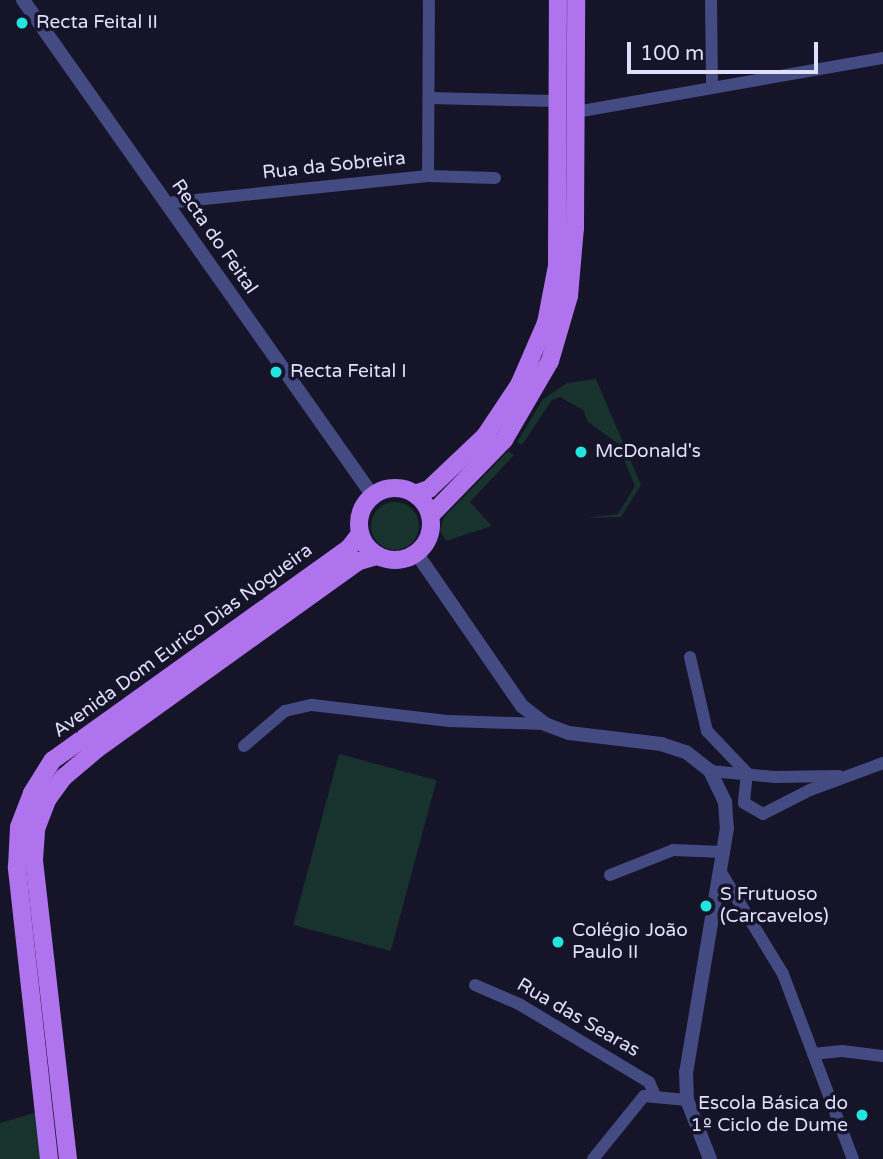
<!DOCTYPE html>
<html>
<head>
<meta charset="utf-8">
<style>
  body { margin:0 }
  #map { position:relative; width:883px; height:1159px; overflow:hidden; background:#151428; font-family:"Varela Round",sans-serif }
  div>[style] { position:absolute }
  .green>* { inset:0; background:#18322d; transform-origin:0 0 }
  .round { border-radius:50% }
  .minor>* { height:12px; margin:-6px; padding:0 6px; transform-origin:6px; border-radius:6px; background:#444a82 }
  .tertiary>* { height:14px; margin:-7px; padding:0 7px; transform-origin:7px; border-radius:7px; background:#444a82 }
  .primary>* { height:18px; margin:-9px; padding:0 9px; transform-origin:9px; border-radius:9px; background:#b073ee }
  .primary>.ring { margin:-9px; padding:0; box-sizing:content-box; background:none; border:18px solid #b073ee; border-radius:50% }
  .dots>* { width:19px; height:19px; translate:-50% -50%; box-sizing:border-box; border:4px solid #151428; border-radius:50% }
  span { translate:-50% -50%; white-space:nowrap; text-align:center; line-height:1.15; -webkit-text-stroke:7px #151428; paint-order:stroke }
  .poi-label { font-size:19px; color:#dfdffb }
  .left { translate:0 -50%; text-align:left }
  .right { translate:-100% -50%; text-align:right }
  .street-label { font-size:19px; color:#dfdffb }
  .scale { position:absolute; left:627px; top:42px; width:191px; height:32px; box-sizing:border-box; border:4px solid #dfdffb; border-top:0; padding-left:9px; font-size:21px; line-height:24px; white-space:nowrap; color:#dfdffb; -webkit-text-stroke:5px #151428; paint-order:stroke }
</style>
</head>
<body>
<div id="map">
  <div class="green">
    <i style="clip-path:polygon(596px 379px,641px 485px,621px 517px,585px 518px,618px 514px,635px 486px,617px 443px,588px 422px,583px 410px,560px 397px,552px 400px,522px 445px,517px 442px,543px 399px,567px 383px)"></i>
    <i style="clip-path:polygon(508px 451px,514px 455px,470px 502px,492px 526px,446px 541px,440px 530px,444px 517px)"></i>
    <i class="round" style="left:371px;top:502px;width:48px;height:48px"></i>
    <i style="left:339px;top:754px;width:101px;height:177px;rotate:15deg"></i>
    <i style="clip-path:polygon(44px 1110px,49px 1159px,0 1159px,0 1123px)"></i>
  </div>
  <div class="minor">
    <i style="left:711px;top:0;width:87px;rotate:89.3deg"></i>
    <i style="left:429px;top:98px;width:127px;rotate:1.4deg"></i>
    <i style="left:576px;top:112px;width:312px;rotate:-10deg"></i>
    <i style="left:428px;top:176px;width:67px;rotate:1.7deg"></i>
    <i style="left:166px;top:203px;width:263px;rotate:-5.9deg"></i>
    <i style="left:428px;top:176px;width:176px;rotate:-89.7deg"></i>
    <i style="left:690px;top:657px;width:76px;rotate:77.1deg"></i>
    <i style="left:707px;top:731px;width:58px;rotate:46.4deg"></i>
    <i style="left:747px;top:773px;width:30px;rotate:96deg"></i>
    <i style="left:744px;top:803px;width:22px;rotate:30deg"></i>
    <i style="left:763px;top:814px;width:53px;rotate:-27.1deg"></i>
    <i style="left:810px;top:790px;width:78px;rotate:-20.3deg"></i>
    <i style="left:244px;top:746px;width:54px;rotate:-40.5deg"></i>
    <i style="left:285px;top:711px;width:28px;rotate:-13deg"></i>
    <i style="left:312px;top:705px;width:138px;rotate:6.7deg"></i>
    <i style="left:449px;top:721px;width:96px;rotate:1.8deg"></i>
    <i style="left:710px;top:771px;width:65px;rotate:5.3deg"></i>
    <i style="left:775px;top:777px;width:64px;rotate:-0.9deg"></i>
    <i style="left:722px;top:874px;width:117px;rotate:58.6deg"></i>
    <i style="left:783px;top:974px;width:198px;rotate:69.3deg"></i>
    <i style="left:610px;top:875px;width:68px;rotate:-21.6deg"></i>
    <i style="left:673px;top:850px;width:51px;rotate:2.2deg"></i>
    <i style="left:475px;top:985px;width:48px;rotate:23.4deg"></i>
    <i style="left:519px;top:1004px;width:152px;rotate:31deg"></i>
    <i style="left:649px;top:1082px;width:12px;rotate:66deg"></i>
    <i style="left:813px;top:1054px;width:29px;rotate:-6deg"></i>
    <i style="left:842px;top:1051px;width:41px;rotate:7deg"></i>
    <i style="left:593px;top:1159px;width:81px;rotate:-51deg"></i>
    <i style="left:644px;top:1096px;width:43px;rotate:5.3deg"></i>
  </div>
  <div class="tertiary">
    <i style="left:23px;top:0;width:607px;rotate:54.79deg"></i>
    <i style="left:417px;top:554px;width:185px;rotate:55.4deg"></i>
    <i style="left:522px;top:706px;width:29px;rotate:38deg"></i>
    <i style="left:545px;top:724px;width:26px;rotate:21deg"></i>
    <i style="left:569px;top:733px;width:93px;rotate:6.8deg"></i>
    <i style="left:661px;top:744px;width:26px;rotate:18deg"></i>
    <i style="left:686px;top:752px;width:31px;rotate:38deg"></i>
    <i style="left:710px;top:771px;width:34px;rotate:64deg"></i>
    <i style="left:725px;top:802px;width:26px;rotate:86deg"></i>
    <i style="left:727px;top:828px;width:247px;rotate:99.5deg"></i>
    <i style="left:686px;top:1072px;width:28px;rotate:88deg"></i>
    <i style="left:687px;top:1100px;width:63px;rotate:68.7deg"></i>
  </div>
  <div class="primary">
    <i class="ring" style="left:359px;top:488px;width:54px;height:54px"></i>
    <i style="left:415px;top:494px;width:15px;rotate:-20deg"></i>
    <i style="left:429px;top:489px;width:77px;rotate:-43.4deg"></i>
    <i style="left:485px;top:436px;width:61px;rotate:-56.3deg"></i>
    <i style="left:519px;top:385px;width:68px;rotate:-66.5deg"></i>
    <i style="left:546px;top:323px;width:58px;rotate:-79.1deg"></i>
    <i style="left:557px;top:266px;width:266px;rotate:-89.8deg"></i>
    <i style="left:431px;top:515px;width:105px;rotate:-45.8deg"></i>
    <i style="left:504px;top:440px;width:91px;rotate:-59.8deg"></i>
    <i style="left:550px;top:361px;width:68px;rotate:-73.7deg"></i>
    <i style="left:569px;top:296px;width:68px;rotate:-85deg"></i>
    <i style="left:575px;top:228px;width:228px;rotate:-89.7deg"></i>
    <i style="left:49px;top:1159px;width:294px;rotate:-96.3deg"></i>
    <i style="left:17px;top:867px;width:40px;rotate:-87.1deg"></i>
    <i style="left:19px;top:827px;width:36px;rotate:-69deg"></i>
    <i style="left:32px;top:793px;width:39px;rotate:-58deg"></i>
    <i style="left:53px;top:760px;width:364px;rotate:-35.6deg"></i>
    <i style="left:349px;top:548px;width:18px;rotate:-52deg"></i>
    <i style="left:68px;top:1159px;width:301px;rotate:-96.5deg"></i>
    <i style="left:34px;top:860px;width:31px;rotate:-86deg"></i>
    <i style="left:36px;top:829px;width:31px;rotate:-69deg"></i>
    <i style="left:47px;top:800px;width:29px;rotate:-54deg"></i>
    <i style="left:64px;top:777px;width:43px;rotate:-40.3deg"></i>
    <i style="left:97px;top:749px;width:322px;rotate:-35.7deg"></i>
    <i style="left:359px;top:561px;width:18px;rotate:-16deg"></i>
  </div>
  <div class="dots">
    <i style="left:22px;top:23px;background:#22e5df"></i>
    <i style="left:276px;top:372px;background:#22e5df"></i>
    <i style="left:581px;top:452px;background:#22e5df"></i>
    <i style="left:706px;top:906px;background:#22e5df"></i>
    <i style="left:558px;top:942px;background:#22e5df"></i>
    <i style="left:862px;top:1115px;background:#22e5df"></i>
  </div>
  <div class="poi-label">
    <span class="left" style="left:36px;top:23px">Recta Feital II</span>
    <span class="left" style="left:290px;top:372px">Recta Feital I</span>
    <span class="left" style="left:595px;top:452px">McDonald's</span>
    <span class="left" style="left:720px;top:906px">S Frutuoso<br>(Carcavelos)</span>
    <span class="left" style="left:572px;top:942px">Colégio João<br>Paulo II</span>
    <span class="right" style="left:848px;top:1115px">Escola Básica do<br>1º Ciclo de Dume</span>
  </div>
  <div class="street-label">
    <span style="left:334px;top:166px;rotate:-6deg">Rua da Sobreira</span>
    <span style="left:214px;top:237px;rotate:55deg">Recta do Feital</span>
    <span style="left:183px;top:641px;rotate:-36deg">Avenida Dom Eurico Dias Nogueira</span>
    <span style="left:578px;top:1018px;rotate:30deg">Rua das Searas</span>
  </div>
  <div class="scale">100 m</div>
</div>
</body>
</html>
